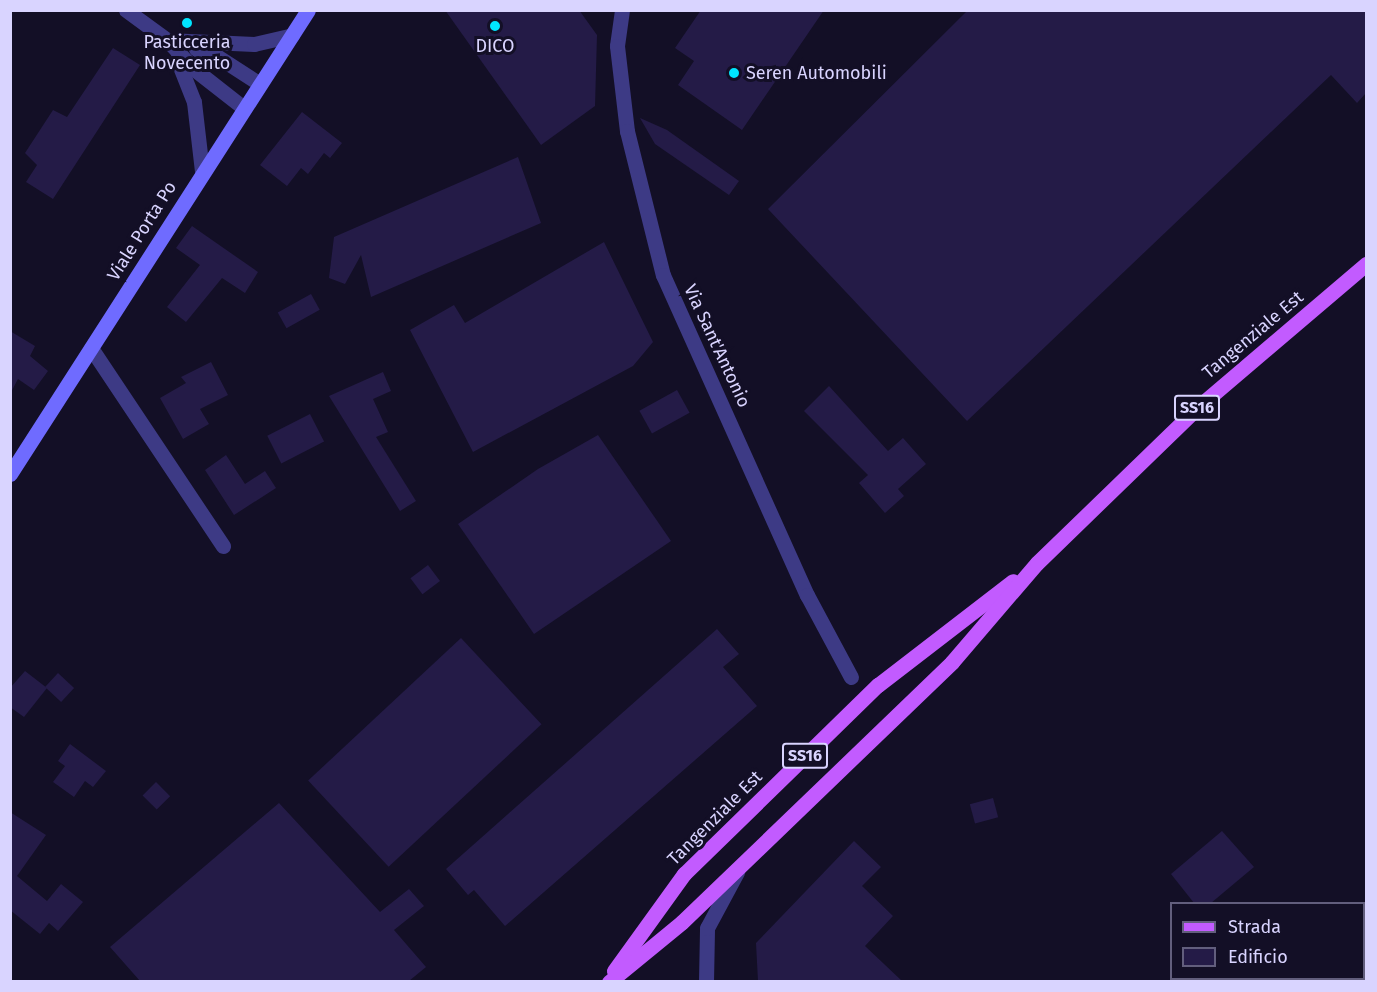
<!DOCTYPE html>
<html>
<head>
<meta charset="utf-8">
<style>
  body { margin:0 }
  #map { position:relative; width:1377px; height:992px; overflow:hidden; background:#130f26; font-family:"Fira Sans",sans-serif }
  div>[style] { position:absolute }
  .building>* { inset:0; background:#241b47; transform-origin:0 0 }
  .minor>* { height:15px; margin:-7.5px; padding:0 7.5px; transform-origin:7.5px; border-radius:7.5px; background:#3d3a85 }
  .tertiary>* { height:15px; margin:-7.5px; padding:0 7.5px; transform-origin:7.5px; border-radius:7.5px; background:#3d3a85 }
  .secondary>* { height:15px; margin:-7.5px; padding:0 7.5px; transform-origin:7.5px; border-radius:7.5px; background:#6f6bff }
  .primary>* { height:15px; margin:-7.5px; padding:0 7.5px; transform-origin:7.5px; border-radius:7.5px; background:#c25bff }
  .dots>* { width:16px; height:16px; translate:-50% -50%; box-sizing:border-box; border:3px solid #130f26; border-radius:50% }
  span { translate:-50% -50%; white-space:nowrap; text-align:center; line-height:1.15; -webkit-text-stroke:6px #130f26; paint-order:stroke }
  .shield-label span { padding:2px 4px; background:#130f26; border:2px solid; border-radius:4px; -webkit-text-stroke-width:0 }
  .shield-label { font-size:16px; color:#d9d4ff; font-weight:700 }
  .poi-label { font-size:18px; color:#d9d4ff }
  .left { translate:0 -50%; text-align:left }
  .street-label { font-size:18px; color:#d9d4ff }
  .frame { position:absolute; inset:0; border:12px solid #d9d4ff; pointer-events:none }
  .legend { position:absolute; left:1170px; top:902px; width:195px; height:78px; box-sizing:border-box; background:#130f26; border:2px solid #625e7d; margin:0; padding:8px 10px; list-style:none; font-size:18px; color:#d9d4ff }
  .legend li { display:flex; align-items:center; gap:12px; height:30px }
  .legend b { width:30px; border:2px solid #625e7d }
</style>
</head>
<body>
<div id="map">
  <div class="building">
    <i style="clip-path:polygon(445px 10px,579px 10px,597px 35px,595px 106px,541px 145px)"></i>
    <i style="clip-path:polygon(701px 10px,824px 10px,742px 130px,678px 85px,694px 61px,675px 48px)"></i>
    <i style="clip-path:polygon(968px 10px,1366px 10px,1366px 93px,1357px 103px,1331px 75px,967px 421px,768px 209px)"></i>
    <i style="clip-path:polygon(113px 48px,140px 65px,53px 199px,26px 182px,37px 165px,25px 153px,53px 110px,67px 117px)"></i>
    <i style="clip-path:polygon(302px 112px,342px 143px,330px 158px,324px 153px,308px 174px,301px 168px,287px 186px,260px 165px)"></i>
    <i style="clip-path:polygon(640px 118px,667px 130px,739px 181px,729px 195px,655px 144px)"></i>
    <i style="clip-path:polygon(518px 157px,541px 223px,371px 297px,361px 255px,345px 284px,329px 278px,334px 237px)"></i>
    <i style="clip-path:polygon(192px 226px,258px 272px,245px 293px,222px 278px,186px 322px,167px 307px,200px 265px,176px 248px)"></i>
    <i style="clip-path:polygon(604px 242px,653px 342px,633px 366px,473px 452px,410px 330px,454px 305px,465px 323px)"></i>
    <i style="left:311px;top:294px;width:18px;height:38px;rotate:61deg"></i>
    <i style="clip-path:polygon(10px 331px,35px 346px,30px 356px,48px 371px,34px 390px,18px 379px,10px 394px)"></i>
    <i style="clip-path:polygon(211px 362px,228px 395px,200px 409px,209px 424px,183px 439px,160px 398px,186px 383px,181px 377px)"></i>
    <i style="clip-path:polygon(383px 372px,391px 391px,373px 399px,388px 432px,376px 437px,416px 501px,400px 511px,329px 396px)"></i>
    <i style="clip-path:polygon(829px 386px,888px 451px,903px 438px,926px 464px,898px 489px,904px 496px,885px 513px,859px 483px,868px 475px,804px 411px)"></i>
    <i style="left:677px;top:390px;width:26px;height:43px;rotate:61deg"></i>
    <i style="left:310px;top:414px;width:31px;height:48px;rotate:63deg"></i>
    <i style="clip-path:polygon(598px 435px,671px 541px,534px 634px,458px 524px,538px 469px)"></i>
    <i style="clip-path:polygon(226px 455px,245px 484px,265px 471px,276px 488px,234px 515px,205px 470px)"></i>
    <i style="left:428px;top:565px;width:20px;height:22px;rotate:53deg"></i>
    <i style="clip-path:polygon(717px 629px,739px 654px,723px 667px,757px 706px,505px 926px,474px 890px,468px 895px,446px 869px)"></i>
    <i style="left:461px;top:638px;width:118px;height:209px;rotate:47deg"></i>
    <i style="clip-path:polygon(25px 671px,47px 688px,24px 717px,10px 707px,10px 688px)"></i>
    <i style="left:58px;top:673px;width:22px;height:19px;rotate:43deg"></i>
    <i style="clip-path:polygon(70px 744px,106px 771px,93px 787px,85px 781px,74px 797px,53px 782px,65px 766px,58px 761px)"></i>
    <i style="left:156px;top:782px;width:20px;height:19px;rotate:45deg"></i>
    <i style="left:993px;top:798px;width:20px;height:24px;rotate:75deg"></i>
    <i style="clip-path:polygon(279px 803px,380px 912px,409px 889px,424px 906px,394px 930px,426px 967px,409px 981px,140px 981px,110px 947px)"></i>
    <i style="clip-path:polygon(10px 812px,46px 835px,17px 876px,47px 901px,61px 884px,83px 902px,58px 931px,49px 923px,40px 934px,10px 910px)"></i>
    <i style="clip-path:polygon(1222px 831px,1254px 867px,1211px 903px,1194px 903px,1171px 874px)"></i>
    <i style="clip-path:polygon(854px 841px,881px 867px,862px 886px,893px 916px,865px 946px,902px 981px,758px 981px,756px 943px)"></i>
  </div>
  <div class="minor">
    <i style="left:126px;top:10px;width:51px;rotate:36.2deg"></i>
    <i style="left:167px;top:40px;width:40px;rotate:47deg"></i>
    <i style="left:194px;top:69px;width:63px;rotate:38deg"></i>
    <i style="left:622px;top:10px;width:36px;rotate:98deg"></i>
    <i style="left:617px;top:46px;width:86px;rotate:83.3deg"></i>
    <i style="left:627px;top:131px;width:148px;rotate:76deg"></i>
    <i style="left:663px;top:275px;width:351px;rotate:65.8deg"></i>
    <i style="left:807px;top:595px;width:93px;rotate:61.8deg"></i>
    <i style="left:167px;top:40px;width:87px;rotate:2.6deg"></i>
    <i style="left:254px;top:44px;width:39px;rotate:-13deg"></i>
    <i style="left:196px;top:49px;width:16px;rotate:14deg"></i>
    <i style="left:212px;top:53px;width:57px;rotate:32.9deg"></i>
    <i style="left:177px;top:59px;width:46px;rotate:68.4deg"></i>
    <i style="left:194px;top:102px;width:69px;rotate:83.4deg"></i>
    <i style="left:91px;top:348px;width:238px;rotate:56.3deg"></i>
  </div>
  <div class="tertiary">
    <i style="left:706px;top:982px;width:54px;rotate:-88.9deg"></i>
    <i style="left:707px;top:928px;width:64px;rotate:-61.8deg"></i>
  </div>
  <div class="secondary">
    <i style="left:10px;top:474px;width:551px;rotate:-57.29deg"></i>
  </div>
  <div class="primary">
    <i style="left:614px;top:971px;width:120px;rotate:-54.2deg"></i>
    <i style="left:684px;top:874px;width:271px;rotate:-44.3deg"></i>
    <i style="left:878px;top:685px;width:170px;rotate:-37.6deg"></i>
    <i style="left:609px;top:982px;width:94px;rotate:-39.4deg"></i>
    <i style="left:682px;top:922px;width:375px;rotate:-43.9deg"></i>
    <i style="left:952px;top:662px;width:130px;rotate:-49.4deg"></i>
    <i style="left:1037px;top:563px;width:224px;rotate:-44.1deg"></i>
    <i style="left:1198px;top:407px;width:221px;rotate:-40.4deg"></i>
  </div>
  <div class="dots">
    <i style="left:187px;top:23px;background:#00e5ff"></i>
    <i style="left:495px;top:26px;background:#00e5ff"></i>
    <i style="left:734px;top:73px;background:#00e5ff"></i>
  </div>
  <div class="shield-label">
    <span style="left:1197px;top:408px">SS16</span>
    <span style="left:805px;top:756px">SS16</span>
  </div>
  <div class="poi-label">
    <span style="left:187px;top:53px">Pasticceria<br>Novecento</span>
    <span style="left:495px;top:46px">DICO</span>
    <span class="left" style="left:746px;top:73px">Seren Automobili</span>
  </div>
  <div class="street-label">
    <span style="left:142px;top:231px;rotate:-58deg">Viale Porta Po</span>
    <span style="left:1253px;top:335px;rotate:-40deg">Tangenziale Est</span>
    <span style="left:717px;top:346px;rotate:65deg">Via Sant'Antonio</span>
    <span style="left:715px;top:818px;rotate:-45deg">Tangenziale Est</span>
  </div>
  <div class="frame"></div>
  <ul class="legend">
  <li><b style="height:8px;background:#c25bff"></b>Strada</li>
  <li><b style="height:16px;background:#241b47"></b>Edificio</li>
  </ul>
</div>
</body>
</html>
